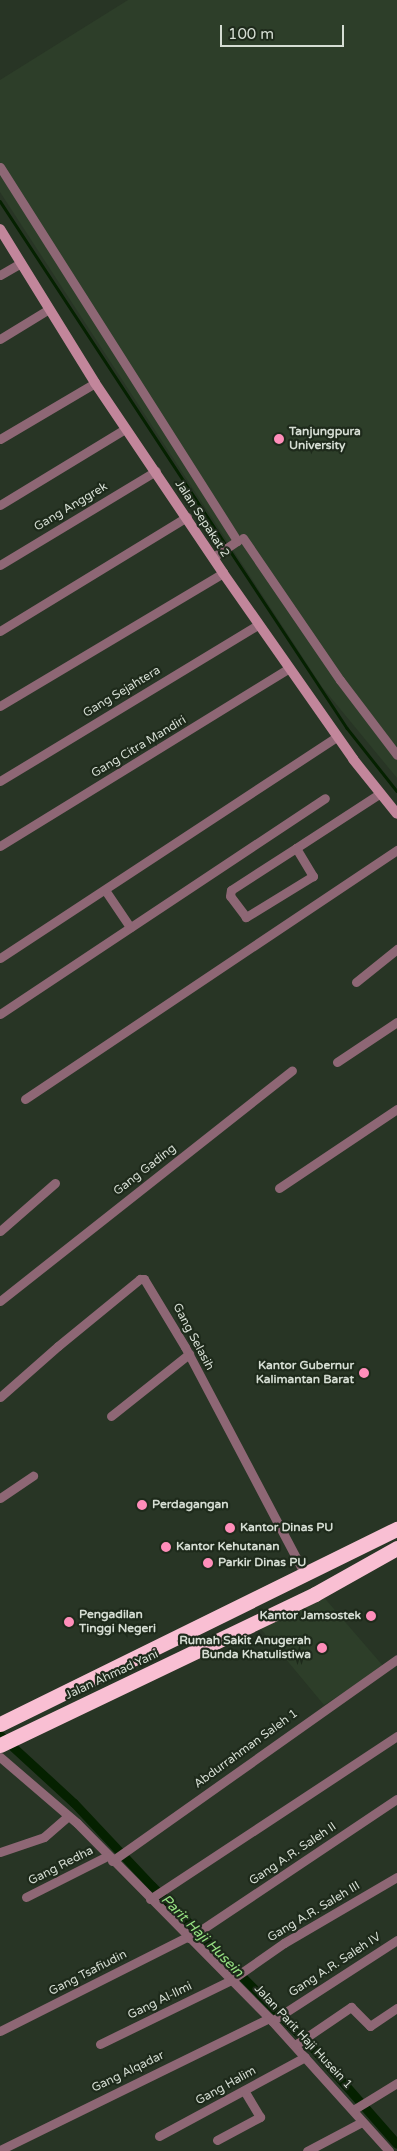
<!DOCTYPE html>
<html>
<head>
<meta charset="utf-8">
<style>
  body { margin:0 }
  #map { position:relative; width:397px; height:2151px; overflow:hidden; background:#283525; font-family:"Varela Round",sans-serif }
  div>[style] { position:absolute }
  .built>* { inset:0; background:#2d3e29 }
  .stream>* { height:2.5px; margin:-1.25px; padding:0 1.25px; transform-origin:1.25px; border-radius:1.25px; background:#052100 }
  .canal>* { height:9px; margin:-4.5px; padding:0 4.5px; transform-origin:4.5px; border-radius:4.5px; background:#052100 }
  .street>* { height:9px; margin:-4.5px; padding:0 4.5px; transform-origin:4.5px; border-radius:4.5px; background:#8e6775 }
  .secondary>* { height:10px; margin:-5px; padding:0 5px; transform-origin:5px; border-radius:5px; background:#c2869b }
  .highway>* { height:15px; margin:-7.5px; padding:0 7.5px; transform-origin:7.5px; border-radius:7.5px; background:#f9bfd3 }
  .dots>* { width:14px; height:14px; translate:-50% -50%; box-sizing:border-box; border:2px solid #1e2a1b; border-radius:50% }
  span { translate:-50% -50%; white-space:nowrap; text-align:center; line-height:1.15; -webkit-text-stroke:4.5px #1e2a1b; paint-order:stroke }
  .poi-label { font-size:12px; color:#d5ddd3; font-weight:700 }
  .left { translate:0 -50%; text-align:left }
  .right { translate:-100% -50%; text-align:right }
  .street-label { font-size:12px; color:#d5ddd3 }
  .water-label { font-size:14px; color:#96e182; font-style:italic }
  .scale { position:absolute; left:220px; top:25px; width:124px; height:22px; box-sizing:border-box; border:2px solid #d5ddd3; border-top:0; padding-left:6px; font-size:15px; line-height:18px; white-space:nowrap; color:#d5ddd3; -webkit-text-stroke:4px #1e2a1b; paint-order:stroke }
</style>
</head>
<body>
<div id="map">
  <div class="built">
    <i style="clip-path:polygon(128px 0,397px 0,397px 778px,322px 687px,0 192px,0 80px)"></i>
    <i style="clip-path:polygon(321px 1594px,384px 1667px,324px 1705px,260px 1628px)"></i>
  </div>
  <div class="stream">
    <i style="left:0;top:201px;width:412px;rotate:56.7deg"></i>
    <i style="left:229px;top:549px;width:214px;rotate:56.6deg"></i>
    <i style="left:347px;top:728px;width:80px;rotate:51.6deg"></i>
  </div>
  <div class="canal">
    <i style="left:0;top:1735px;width:100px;rotate:42.6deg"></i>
    <i style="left:74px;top:1803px;width:114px;rotate:46.8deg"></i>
    <i style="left:152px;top:1886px;width:226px;rotate:45.2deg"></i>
    <i style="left:311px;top:2046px;width:130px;rotate:48.7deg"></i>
  </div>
  <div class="street">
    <i style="left:0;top:167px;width:443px;rotate:57.6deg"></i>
    <i style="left:237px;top:541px;width:29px;rotate:146deg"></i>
    <i style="left:0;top:275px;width:24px;rotate:-30deg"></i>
    <i style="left:0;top:339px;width:57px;rotate:-31.5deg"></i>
    <i style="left:0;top:439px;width:110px;rotate:-30.5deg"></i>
    <i style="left:0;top:505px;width:146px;rotate:-31.3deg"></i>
    <i style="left:243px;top:538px;width:172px;rotate:55.7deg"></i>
    <i style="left:340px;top:680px;width:94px;rotate:52.8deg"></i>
    <i style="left:0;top:565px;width:182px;rotate:-31.1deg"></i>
    <i style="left:0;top:631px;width:219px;rotate:-31.4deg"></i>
    <i style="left:0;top:706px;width:260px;rotate:-30.8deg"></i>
    <i style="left:0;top:781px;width:301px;rotate:-31.2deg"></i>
    <i style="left:0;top:846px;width:339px;rotate:-31.6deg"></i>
    <i style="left:296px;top:848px;width:33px;rotate:59deg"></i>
    <i style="left:313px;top:876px;width:79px;rotate:148.5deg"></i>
    <i style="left:246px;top:917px;width:26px;rotate:-127deg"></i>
    <i style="left:230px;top:896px;width:6px;rotate:-81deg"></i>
    <i style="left:231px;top:890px;width:77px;rotate:-32.9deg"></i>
    <i style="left:296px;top:848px;width:99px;rotate:-33deg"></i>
    <i style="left:105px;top:890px;width:45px;rotate:56deg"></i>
    <i style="left:0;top:958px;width:403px;rotate:-33.3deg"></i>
    <i style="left:356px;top:982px;width:53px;rotate:-38.8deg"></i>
    <i style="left:0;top:1014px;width:390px;rotate:-33.6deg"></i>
    <i style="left:337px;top:1062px;width:72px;rotate:-33.7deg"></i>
    <i style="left:25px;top:1099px;width:448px;rotate:-33.8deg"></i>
    <i style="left:279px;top:1188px;width:142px;rotate:-33.8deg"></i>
    <i style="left:0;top:1231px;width:73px;rotate:-41.1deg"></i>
    <i style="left:0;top:1301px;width:372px;rotate:-38.3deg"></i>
    <i style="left:0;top:1397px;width:77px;rotate:-41.3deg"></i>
    <i style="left:58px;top:1346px;width:106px;rotate:-39.3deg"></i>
    <i style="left:140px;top:1279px;width:4px"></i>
    <i style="left:144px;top:1279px;width:79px;rotate:58.9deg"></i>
    <i style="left:185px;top:1347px;width:258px;rotate:62.2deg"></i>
    <i style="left:111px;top:1416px;width:100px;rotate:-38.5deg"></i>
    <i style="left:0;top:1498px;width:40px;rotate:-34deg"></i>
    <i style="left:0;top:1757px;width:101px;rotate:40.6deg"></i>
    <i style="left:77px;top:1823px;width:278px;rotate:45.4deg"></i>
    <i style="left:272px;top:2021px;width:175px;rotate:48deg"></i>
    <i style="left:0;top:1852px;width:46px;rotate:-18.8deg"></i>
    <i style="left:44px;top:1837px;width:32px;rotate:-41deg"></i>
    <i style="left:112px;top:1861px;width:349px;rotate:-35.3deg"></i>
    <i style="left:26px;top:1897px;width:91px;rotate:-26.8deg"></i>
    <i style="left:150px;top:1899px;width:296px;rotate:-33.4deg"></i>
    <i style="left:189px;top:1938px;width:250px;rotate:-33.8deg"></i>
    <i style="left:272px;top:2021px;width:149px;rotate:-32.9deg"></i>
    <i style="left:0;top:2031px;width:209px;rotate:-26.7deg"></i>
    <i style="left:100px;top:2044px;width:146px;rotate:-26deg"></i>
    <i style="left:231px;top:1980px;width:65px;rotate:-34.9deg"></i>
    <i style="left:284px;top:1943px;width:131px;rotate:-30.3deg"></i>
    <i style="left:295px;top:2045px;width:68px;rotate:-34.2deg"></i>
    <i style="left:351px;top:2007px;width:27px;rotate:45deg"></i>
    <i style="left:370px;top:2026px;width:32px;rotate:-34deg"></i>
    <i style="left:353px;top:2110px;width:52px;rotate:-31.5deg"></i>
    <i style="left:159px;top:2136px;width:166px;rotate:-28.4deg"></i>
    <i style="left:217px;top:2140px;width:49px;rotate:-28.1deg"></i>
    <i style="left:260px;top:2117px;width:31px;rotate:-121deg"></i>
    <i style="left:0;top:2150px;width:300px;rotate:-26.1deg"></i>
    <i style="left:307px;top:2151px;width:62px;rotate:-27.8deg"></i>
  </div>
  <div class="secondary">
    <i style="left:0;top:229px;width:181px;rotate:58.3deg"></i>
    <i style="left:95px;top:383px;width:229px;rotate:56deg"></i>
    <i style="left:223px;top:573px;width:227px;rotate:55deg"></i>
    <i style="left:353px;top:759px;width:70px;rotate:51.3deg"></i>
  </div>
  <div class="highway">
    <i style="left:0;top:1724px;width:442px;rotate:-26.2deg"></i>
    <i style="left:0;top:1745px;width:349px;rotate:-25.6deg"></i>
    <i style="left:315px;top:1594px;width:94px;rotate:-29.3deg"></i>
  </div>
  <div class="dots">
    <i style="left:279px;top:439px;background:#ff8eba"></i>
    <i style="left:364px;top:1373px;background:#ff8eba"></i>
    <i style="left:142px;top:1505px;background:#ff8eba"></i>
    <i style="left:230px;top:1528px;background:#ff8eba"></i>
    <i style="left:166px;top:1547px;background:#ff8eba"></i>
    <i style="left:208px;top:1563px;background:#ff8eba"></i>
    <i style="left:371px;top:1616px;background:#ff8eba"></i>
    <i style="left:69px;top:1622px;background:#ff8eba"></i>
    <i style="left:322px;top:1648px;background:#ff8eba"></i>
  </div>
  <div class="poi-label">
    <span class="left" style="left:289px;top:439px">Tanjungpura<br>University</span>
    <span class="right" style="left:354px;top:1373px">Kantor Gubernur<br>Kalimantan Barat</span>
    <span class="left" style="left:152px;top:1505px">Perdagangan</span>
    <span class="left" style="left:240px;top:1528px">Kantor Dinas PU</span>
    <span class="left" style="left:176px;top:1547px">Kantor Kehutanan</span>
    <span class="left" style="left:218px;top:1563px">Parkir Dinas PU</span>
    <span class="left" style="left:79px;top:1622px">Pengadilan<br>Tinggi Negeri</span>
    <span class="right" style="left:361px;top:1616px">Kantor Jamsostek</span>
    <span class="right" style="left:311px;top:1648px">Rumah Sakit Anugerah<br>Bunda Khatulistiwa</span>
  </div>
  <div class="street-label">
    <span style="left:71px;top:507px;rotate:-31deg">Gang Anggrek</span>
    <span style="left:202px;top:519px;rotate:57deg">Jalan Sepakat 2</span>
    <span style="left:122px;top:692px;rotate:-31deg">Gang Sejahtera</span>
    <span style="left:139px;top:747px;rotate:-31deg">Gang Citra Mandiri</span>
    <span style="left:145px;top:1170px;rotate:-38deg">Gang Gading</span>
    <span style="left:193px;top:1337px;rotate:62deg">Gang Selasih</span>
    <span style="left:112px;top:1675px;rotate:-25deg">Jalan Ahmad Yani</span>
    <span style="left:246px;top:1749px;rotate:-36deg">Abdurrahman Saleh 1</span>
    <span style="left:293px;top:1854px;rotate:-34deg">Gang A.R. Saleh II</span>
    <span style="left:61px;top:1866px;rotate:-27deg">Gang Redha</span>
    <span style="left:314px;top:1912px;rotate:-31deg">Gang A.R. Saleh III</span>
    <span style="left:335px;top:1965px;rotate:-33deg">Gang A.R. Saleh IV</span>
    <span style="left:88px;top:1973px;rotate:-27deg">Gang Tsafiudin</span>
    <span style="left:160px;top:2001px;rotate:-26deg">Gang Al-llmi</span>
    <span style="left:303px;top:2037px;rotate:47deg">Jalan Parit Haji Husein 1</span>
    <span style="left:128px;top:2072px;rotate:-26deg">Gang Alqadar</span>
    <span style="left:226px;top:2086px;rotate:-29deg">Gang Halim</span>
  </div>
  <div class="water-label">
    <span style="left:202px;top:1936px;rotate:45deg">Parit Haji Husein</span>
  </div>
  <div class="scale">100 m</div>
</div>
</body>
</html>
